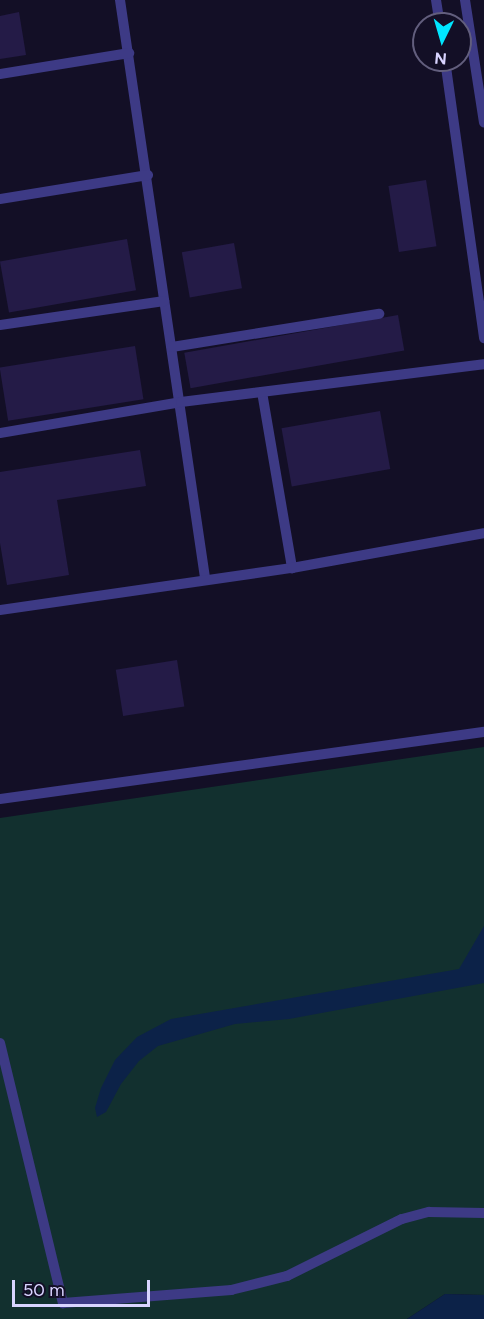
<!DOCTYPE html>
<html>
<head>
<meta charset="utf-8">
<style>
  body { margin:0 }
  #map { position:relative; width:484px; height:1319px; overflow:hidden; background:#130f26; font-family:Figtree,sans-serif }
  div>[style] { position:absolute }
  .green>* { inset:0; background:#12302f }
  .water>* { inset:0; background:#0c2248 }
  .building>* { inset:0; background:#241b47; transform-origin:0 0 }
  .lane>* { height:10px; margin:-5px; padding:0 5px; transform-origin:5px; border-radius:5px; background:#3d3a85 }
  span { translate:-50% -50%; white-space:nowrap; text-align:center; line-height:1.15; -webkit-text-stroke:6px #130f26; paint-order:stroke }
  .north { position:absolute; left:412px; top:12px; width:60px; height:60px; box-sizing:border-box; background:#130f26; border:2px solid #625e7d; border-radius:50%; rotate:185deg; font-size:16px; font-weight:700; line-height:24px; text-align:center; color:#d9d4ff }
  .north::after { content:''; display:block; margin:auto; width:21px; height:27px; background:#00e5ff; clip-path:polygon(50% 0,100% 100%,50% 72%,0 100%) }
  .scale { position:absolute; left:12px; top:1280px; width:138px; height:27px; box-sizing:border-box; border:3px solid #d9d4ff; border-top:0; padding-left:8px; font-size:18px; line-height:21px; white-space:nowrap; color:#d9d4ff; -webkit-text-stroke:4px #130f26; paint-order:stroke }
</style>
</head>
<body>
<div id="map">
  <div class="green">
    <i style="clip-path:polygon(484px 747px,484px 1295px,445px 1294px,407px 1319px,0 1319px,0 818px)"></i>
  </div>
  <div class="water">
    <i style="clip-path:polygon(484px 926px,484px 983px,289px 1019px,235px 1024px,158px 1046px,139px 1061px,121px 1084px,106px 1112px,97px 1117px,95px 1108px,101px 1088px,115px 1060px,137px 1037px,171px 1019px,459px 969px)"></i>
    <i style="clip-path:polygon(445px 1294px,484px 1295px,484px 1319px,407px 1319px)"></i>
  </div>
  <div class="building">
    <i style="clip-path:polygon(19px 12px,26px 55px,0 59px,0 16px)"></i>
    <i style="left:426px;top:180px;width:67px;height:38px;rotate:81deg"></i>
    <i style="left:127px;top:239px;width:52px;height:129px;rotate:80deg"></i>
    <i style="left:234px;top:243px;width:46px;height:53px;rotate:80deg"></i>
    <i style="left:398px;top:315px;width:36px;height:217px;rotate:80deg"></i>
    <i style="left:135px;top:346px;width:54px;height:137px;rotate:81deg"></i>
    <i style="left:380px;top:411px;width:59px;height:100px;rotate:80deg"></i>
    <i style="clip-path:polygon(140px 450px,146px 486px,57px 500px,69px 575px,7px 585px,0 543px,0 472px)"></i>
    <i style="left:177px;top:660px;width:47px;height:62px;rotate:81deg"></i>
  </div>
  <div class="lane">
    <i style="left:120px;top:0;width:584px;rotate:81.63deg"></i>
    <i style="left:436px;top:0;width:24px;rotate:81deg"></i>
    <i style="left:465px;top:0;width:124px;rotate:81.2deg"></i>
    <i style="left:445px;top:60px;width:281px;rotate:82deg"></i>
    <i style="left:0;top:74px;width:131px;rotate:-9.2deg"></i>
    <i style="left:0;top:199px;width:150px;rotate:-9.2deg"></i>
    <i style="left:0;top:325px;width:166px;rotate:-8.3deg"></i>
    <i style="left:172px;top:347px;width:210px;rotate:-9.1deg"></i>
    <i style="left:262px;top:392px;width:179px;rotate:80.3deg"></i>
    <i style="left:0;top:433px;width:184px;rotate:-9.7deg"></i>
    <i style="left:181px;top:402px;width:305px;rotate:-7.1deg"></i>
    <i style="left:0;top:610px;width:295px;rotate:-8.2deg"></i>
    <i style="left:292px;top:568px;width:195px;rotate:-10.3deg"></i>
    <i style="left:0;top:799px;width:489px;rotate:-7.9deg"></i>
    <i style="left:0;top:1043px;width:268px;rotate:76.4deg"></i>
    <i style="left:63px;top:1303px;width:169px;rotate:-4.4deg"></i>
    <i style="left:231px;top:1290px;width:58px;rotate:-14deg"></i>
    <i style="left:287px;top:1276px;width:128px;rotate:-26.4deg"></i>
    <i style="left:402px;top:1219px;width:28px;rotate:-15deg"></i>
    <i style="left:429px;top:1212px;width:55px;rotate:1deg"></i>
  </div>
  <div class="north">N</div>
  <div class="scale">50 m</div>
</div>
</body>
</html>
